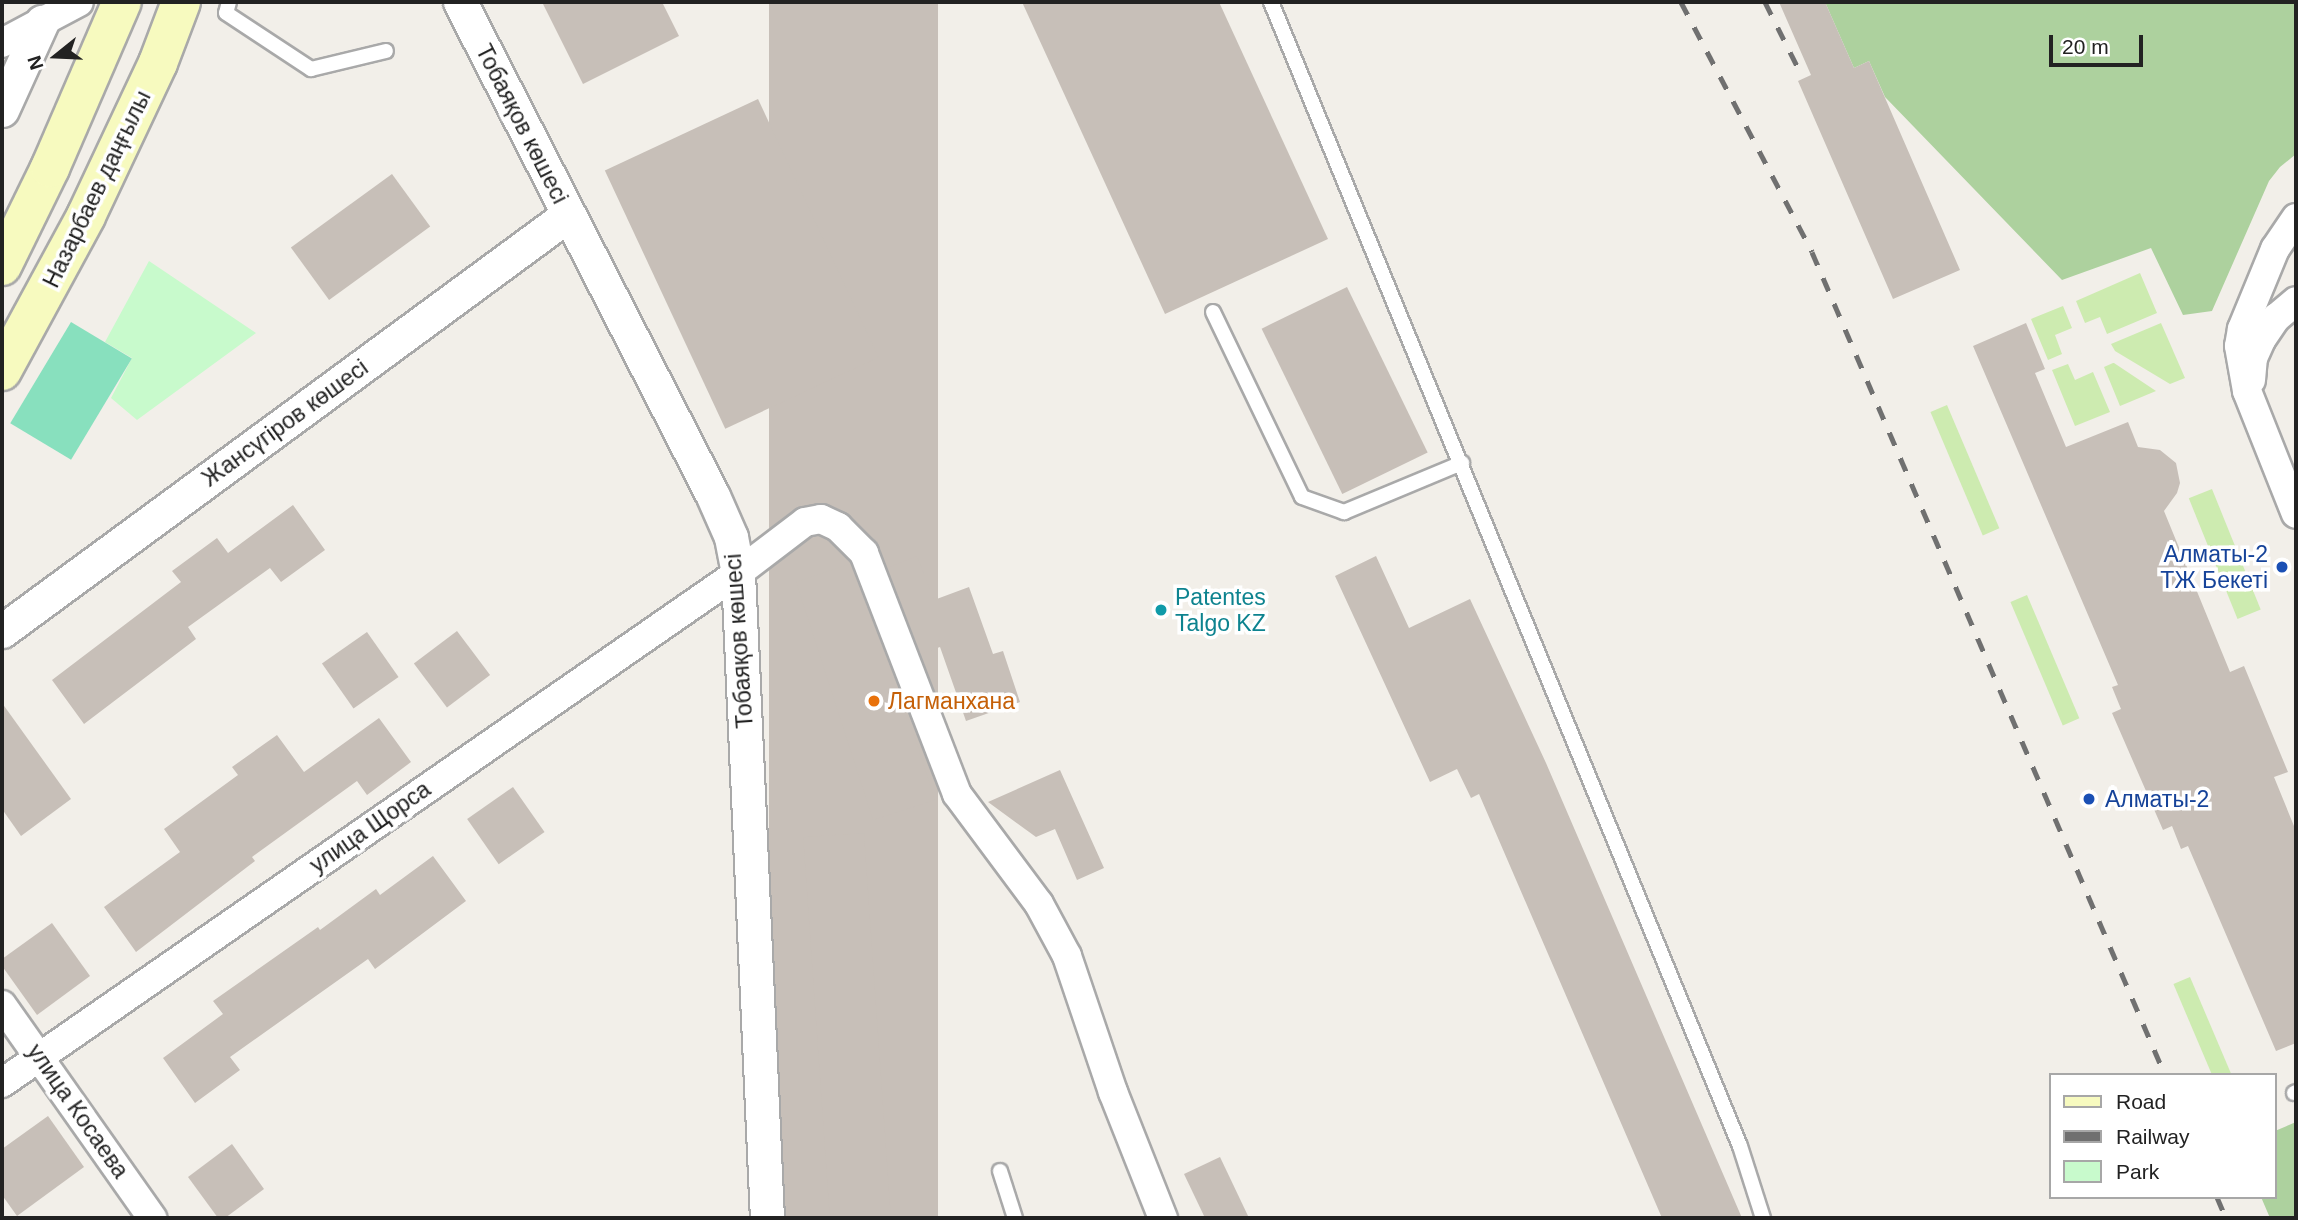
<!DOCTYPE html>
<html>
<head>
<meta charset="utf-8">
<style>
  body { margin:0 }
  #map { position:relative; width:2298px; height:1220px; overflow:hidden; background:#f2efe9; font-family:Arial,sans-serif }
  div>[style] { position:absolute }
  .grass>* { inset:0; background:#cdebb0; transform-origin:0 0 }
  .forest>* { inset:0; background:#add19e }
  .park>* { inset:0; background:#c8facc }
  .pitch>* { inset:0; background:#88e0be; transform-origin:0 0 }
  .building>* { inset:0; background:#c7bfb8; transform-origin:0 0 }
  .roads { filter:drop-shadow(2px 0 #a9a9a9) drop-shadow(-2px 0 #a9a9a9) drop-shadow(0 2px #a9a9a9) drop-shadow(0 -2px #a9a9a9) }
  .service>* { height:14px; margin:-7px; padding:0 7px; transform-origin:7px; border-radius:7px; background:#fff }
  .minor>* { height:28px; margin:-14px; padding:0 14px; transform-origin:14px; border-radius:14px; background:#fff }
  .tertiary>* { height:33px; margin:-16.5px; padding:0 16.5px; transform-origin:16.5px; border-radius:16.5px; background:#fff }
  .secondary>* { height:38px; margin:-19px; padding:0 19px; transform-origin:19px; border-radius:19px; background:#f7fabf }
  .rail>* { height:5px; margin-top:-2.5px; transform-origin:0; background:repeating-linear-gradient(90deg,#707070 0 14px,transparent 0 28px) }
  .dots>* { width:19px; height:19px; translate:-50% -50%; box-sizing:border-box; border:4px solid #fff; border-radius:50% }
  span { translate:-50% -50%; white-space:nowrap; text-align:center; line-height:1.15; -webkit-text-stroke:7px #fff; paint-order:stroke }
  .street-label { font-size:23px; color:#222 }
  .transit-label { font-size:23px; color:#164399 }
  .right { translate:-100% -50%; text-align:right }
  .left { translate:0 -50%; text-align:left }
  .culture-label { font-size:23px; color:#0d838f }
  .food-label { font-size:23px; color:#c56008 }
  .frame { position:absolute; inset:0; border:4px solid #222; pointer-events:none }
  .legend { position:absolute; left:2049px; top:1073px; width:228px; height:126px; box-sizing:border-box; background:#fff; border:2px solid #a7a7a7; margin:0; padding:9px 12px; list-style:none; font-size:21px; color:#222 }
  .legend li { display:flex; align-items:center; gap:14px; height:35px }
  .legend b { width:35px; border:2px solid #a7a7a7 }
  .north { position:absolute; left:21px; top:21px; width:70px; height:70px; -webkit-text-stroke:5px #fff; paint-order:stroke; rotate:252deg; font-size:19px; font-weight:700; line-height:28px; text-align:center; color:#222 }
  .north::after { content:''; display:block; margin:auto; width:24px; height:32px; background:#222; clip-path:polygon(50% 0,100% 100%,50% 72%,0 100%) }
  .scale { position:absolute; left:2049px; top:35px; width:94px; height:32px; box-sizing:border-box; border:4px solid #222; border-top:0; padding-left:9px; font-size:21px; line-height:24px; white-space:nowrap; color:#222; -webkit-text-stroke:5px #fff; paint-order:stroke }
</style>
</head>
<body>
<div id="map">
  <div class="grass">
    <i style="clip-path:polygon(2140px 273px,2157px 313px,2107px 334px,2100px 317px,2085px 323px,2076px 301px)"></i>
    <i style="clip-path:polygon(2063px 306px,2072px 328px,2055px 335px,2062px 354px,2048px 360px,2031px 319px)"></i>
    <i style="clip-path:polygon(2161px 323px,2185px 378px,2170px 384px,2115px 351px,2111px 344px)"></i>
    <i style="clip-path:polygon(2113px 363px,2114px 363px,2156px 391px,2120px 406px,2104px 367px)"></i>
    <i style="clip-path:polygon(2068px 364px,2075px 380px,2093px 372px,2110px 412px,2075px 426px,2052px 370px)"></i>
    <i style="left:1947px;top:405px;width:134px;height:18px;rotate:67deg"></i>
    <i style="left:2212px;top:489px;width:130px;height:25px;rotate:68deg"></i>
    <i style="left:2027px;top:595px;width:134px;height:18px;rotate:67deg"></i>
    <i style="left:2190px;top:977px;width:106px;height:18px;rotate:67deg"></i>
  </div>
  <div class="forest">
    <i style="clip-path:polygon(1825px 2px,2296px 2px,2296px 154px,2280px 167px,2269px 181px,2212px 311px,2183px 315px,2151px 248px,2062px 280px,1885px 97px,1869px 61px,1854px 68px)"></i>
    <i style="clip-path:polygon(2296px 1122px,2296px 1218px,2270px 1218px,2261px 1197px,2275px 1197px,2275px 1131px)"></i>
  </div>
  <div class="park">
    <i style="clip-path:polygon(149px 261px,256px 333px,137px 420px,111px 398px,132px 358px,105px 342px)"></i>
  </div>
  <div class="pitch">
    <i style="left:71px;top:322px;width:71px;height:118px;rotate:31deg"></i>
  </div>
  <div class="building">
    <i style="clip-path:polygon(542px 2px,662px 2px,679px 36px,583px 84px)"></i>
    <i style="left:769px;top:2px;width:169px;height:1362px"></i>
    <i style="clip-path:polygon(1022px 2px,1219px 2px,1328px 239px,1165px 314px)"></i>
    <i style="clip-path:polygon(1779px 2px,1825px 2px,1854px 68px,1869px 61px,1960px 270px,1893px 299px,1798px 81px,1811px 75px)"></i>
    <i style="left:758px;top:99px;width:285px;height:169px;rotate:65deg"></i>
    <i style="left:392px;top:174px;width:65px;height:125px;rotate:54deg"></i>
    <i style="left:1347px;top:287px;width:184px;height:95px;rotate:64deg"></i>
    <i style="clip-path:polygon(2026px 323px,2045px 369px,2035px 373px,2066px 447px,2128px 422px,2138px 447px,2160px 450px,2176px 463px,2180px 483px,2177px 493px,2164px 511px,2230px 672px,2244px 666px,2288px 772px,2274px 777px,2296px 831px,2296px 1043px,2276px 1051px,2188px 846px,2181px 849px,2172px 826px,2163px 830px,2112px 713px,2121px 709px,2112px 687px,2118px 685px,1973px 346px)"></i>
    <i style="clip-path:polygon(293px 505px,325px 550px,281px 582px,270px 568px,188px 627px,196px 639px,84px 724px,52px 680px,181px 582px,172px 571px,217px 538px,228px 553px)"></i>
    <i style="clip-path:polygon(917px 556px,934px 600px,969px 587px,993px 654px,1003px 651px,1020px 702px,966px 721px,940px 647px,921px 654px,887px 568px)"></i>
    <i style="clip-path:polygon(1376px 556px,1409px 628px,1470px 599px,1546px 763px,1742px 1218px,1662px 1218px,1479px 794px,1471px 798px,1457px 769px,1430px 782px,1335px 576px)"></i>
    <i style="clip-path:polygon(850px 564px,904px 704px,935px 800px,873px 820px,796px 582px)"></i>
    <i style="left:457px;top:631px;width:55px;height:54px;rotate:53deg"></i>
    <i style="left:367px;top:632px;width:55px;height:55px;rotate:55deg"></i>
    <i style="clip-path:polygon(2px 703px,71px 799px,21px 836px,2px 809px)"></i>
    <i style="clip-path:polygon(379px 718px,411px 762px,367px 795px,357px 781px,252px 857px,255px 861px,136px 952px,104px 907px,180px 852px,164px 829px,238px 775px,232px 767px,277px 735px,304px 772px)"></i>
    <i style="clip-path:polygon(1060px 770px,1104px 868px,1077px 880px,1055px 829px,1036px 837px,988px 802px)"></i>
    <i style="left:513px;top:787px;width:55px;height:56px;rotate:55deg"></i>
    <i style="left:864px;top:833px;width:378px;height:61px;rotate:86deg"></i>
    <i style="clip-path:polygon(433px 856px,466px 901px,375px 969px,368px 959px,230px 1057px,240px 1070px,195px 1103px,163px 1058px,223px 1014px,213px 1001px,318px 927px,320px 930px,376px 889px,380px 895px)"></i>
    <i style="clip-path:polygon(52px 923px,90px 976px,37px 1015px,2px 966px,2px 959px)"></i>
    <i style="clip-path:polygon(48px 1116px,84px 1167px,17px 1216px,2px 1195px,2px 1149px)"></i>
    <i style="clip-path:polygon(232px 1144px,264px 1189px,225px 1218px,218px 1218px,188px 1177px)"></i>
    <i style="clip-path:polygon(1220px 1157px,1249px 1218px,1205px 1218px,1184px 1174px)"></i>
  </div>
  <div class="roads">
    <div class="service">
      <i style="left:229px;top:2px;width:11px;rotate:105deg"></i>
      <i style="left:226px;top:13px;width:102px;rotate:33.4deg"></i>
      <i style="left:311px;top:69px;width:77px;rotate:-13.5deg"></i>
      <i style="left:1271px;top:2px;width:1236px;rotate:67.71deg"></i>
      <i style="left:1740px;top:1146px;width:76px;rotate:72.3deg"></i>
      <i style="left:1213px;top:312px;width:205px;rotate:64.3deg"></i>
      <i style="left:1302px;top:497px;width:45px;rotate:19.7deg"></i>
      <i style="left:1344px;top:512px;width:128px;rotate:-22.6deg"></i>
      <i style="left:2294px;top:1093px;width:2px;rotate:-27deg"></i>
      <i style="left:1000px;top:1171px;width:49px;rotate:72.3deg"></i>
    </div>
    <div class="minor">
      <i style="left:2px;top:43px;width:87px;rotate:-28deg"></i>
      <i style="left:2296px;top:218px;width:37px;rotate:124deg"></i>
      <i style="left:2275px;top:249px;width:87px;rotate:112.4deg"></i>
      <i style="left:2242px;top:329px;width:17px;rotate:100deg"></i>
      <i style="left:2239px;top:346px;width:46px;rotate:79.9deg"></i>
      <i style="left:2247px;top:391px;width:132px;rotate:68.3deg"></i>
      <i style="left:2251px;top:380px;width:22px;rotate:-85deg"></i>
      <i style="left:2253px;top:358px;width:20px;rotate:-66deg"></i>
      <i style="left:2261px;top:340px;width:27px;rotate:-56deg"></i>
      <i style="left:2276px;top:318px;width:26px;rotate:-40deg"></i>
      <i style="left:2px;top:1005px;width:261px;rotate:54.8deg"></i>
      <i style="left:2px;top:1083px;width:895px;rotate:-34.72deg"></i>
      <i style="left:738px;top:573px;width:84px;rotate:-37.3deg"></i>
      <i style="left:805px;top:522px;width:16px;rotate:-11deg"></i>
      <i style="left:821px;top:519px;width:19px;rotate:25deg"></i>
      <i style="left:838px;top:527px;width:37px;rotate:45deg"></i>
      <i style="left:864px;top:553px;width:258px;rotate:68.9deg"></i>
      <i style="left:957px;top:794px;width:137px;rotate:53.3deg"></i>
      <i style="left:1039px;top:904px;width:59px;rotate:61.7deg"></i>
      <i style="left:1067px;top:956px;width:144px;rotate:71.3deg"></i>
      <i style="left:1113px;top:1092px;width:136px;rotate:68.4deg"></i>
    </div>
    <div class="tertiary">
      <i style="left:460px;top:2px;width:555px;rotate:62.88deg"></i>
      <i style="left:713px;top:496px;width:45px;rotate:66.3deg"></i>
      <i style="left:731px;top:537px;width:37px;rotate:79deg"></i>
      <i style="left:738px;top:573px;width:646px;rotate:87.43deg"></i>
      <i style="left:2px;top:110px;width:97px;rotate:-65.6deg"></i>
      <i style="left:2px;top:631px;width:702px;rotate:-36.32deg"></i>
    </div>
    <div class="secondary">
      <i style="left:2px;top:266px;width:109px;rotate:-63.9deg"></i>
      <i style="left:50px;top:168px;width:181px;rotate:-66.6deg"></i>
      <i style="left:2px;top:371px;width:176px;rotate:-61.5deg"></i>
      <i style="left:86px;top:216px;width:169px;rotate:-64.8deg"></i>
      <i style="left:158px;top:63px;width:65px;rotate:-69.3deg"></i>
    </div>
  </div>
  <div class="rail">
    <i style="left:1681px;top:2px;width:282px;rotate:62.3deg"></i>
    <i style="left:1812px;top:252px;width:896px;rotate:66.78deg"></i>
    <i style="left:1765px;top:2px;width:76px;rotate:63.4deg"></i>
    <i style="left:2217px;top:1197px;width:23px;rotate:67deg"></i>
  </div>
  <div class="dots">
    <i style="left:2282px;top:567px;background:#1a4fb4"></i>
    <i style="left:1161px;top:610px;background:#0f9aa8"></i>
    <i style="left:874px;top:701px;background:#e8710a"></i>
    <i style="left:2089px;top:799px;background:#1a4fb4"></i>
  </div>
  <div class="street-label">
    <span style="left:522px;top:124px;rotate:63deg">Тобаяқов көшесі</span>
    <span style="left:97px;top:189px;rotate:-64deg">Назарбаев даңғылы</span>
    <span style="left:285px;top:423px;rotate:-36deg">Жансүгіров көшесі</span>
    <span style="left:739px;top:641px;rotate:-94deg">Тобаяқов көшесі</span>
    <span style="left:370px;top:827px;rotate:-35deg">улица Щорса</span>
    <span style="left:78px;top:1111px;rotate:55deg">улица Косаева</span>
  </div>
  <div class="transit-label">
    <span class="right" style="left:2268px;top:567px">Алматы-2<br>ТЖ Бекеті</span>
    <span class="left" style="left:2105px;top:799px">Алматы-2</span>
  </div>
  <div class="culture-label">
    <span class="left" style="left:1175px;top:610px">Patentes<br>Talgo KZ</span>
  </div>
  <div class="food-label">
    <span class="left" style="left:888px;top:701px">Лагманхана</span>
  </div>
  <div class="frame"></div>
  <ul class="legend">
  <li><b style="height:9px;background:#f7fabf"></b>Road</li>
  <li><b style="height:9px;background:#707070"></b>Railway</li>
  <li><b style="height:19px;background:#c8facc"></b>Park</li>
  </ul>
  <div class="north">N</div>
  <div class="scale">20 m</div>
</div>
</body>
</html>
